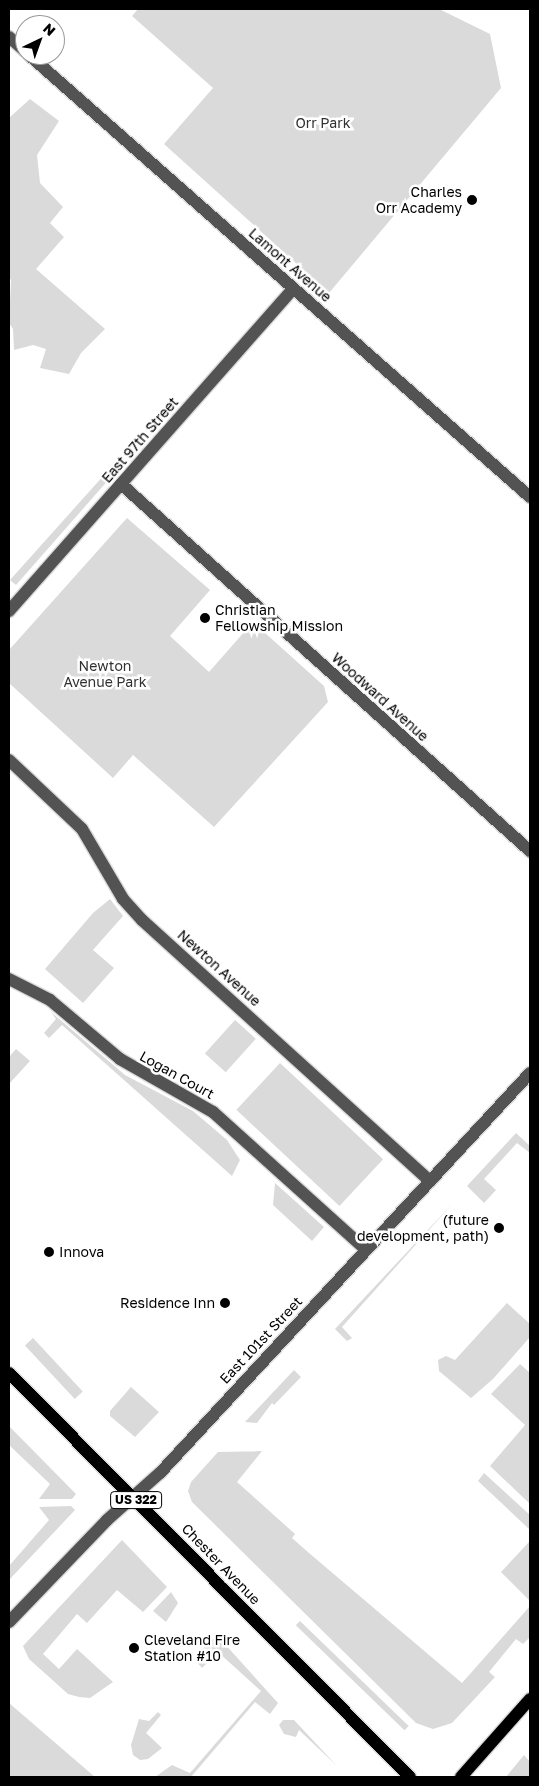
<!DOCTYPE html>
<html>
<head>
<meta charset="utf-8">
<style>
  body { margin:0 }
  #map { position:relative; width:539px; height:1786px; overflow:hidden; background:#fff; font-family:"Golos Text",sans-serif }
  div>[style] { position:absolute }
  .green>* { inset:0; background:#dadada; transform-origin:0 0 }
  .roads { filter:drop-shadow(1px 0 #dbdbdb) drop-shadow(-1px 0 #dbdbdb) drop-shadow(0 1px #dbdbdb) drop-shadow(0 -1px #dbdbdb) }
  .minor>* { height:12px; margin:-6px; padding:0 6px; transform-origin:6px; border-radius:6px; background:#535353 }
  .major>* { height:12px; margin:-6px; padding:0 6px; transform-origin:6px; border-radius:6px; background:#000 }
  .dots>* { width:14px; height:14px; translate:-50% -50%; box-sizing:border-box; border:2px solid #fff; border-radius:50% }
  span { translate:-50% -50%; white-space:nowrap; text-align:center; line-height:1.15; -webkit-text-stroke:5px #fff; paint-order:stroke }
  .shield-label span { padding:1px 4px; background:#fff; border:1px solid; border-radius:4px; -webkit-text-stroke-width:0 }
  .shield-label { font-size:12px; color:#000; font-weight:700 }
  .park-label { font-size:14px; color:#313131 }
  .poi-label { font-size:14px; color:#000 }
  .right { translate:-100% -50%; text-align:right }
  .left { translate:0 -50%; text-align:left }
  .street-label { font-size:14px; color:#000 }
  .frame { position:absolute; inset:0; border:10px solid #000; pointer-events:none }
  .north { position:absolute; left:15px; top:15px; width:50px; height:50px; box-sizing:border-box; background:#fff; border:1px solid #999; border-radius:50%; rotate:42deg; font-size:14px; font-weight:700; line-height:20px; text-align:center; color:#000 }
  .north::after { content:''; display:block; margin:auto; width:18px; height:22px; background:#000; clip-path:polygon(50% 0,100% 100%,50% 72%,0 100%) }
</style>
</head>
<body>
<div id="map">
  <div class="green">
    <i style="clip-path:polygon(138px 9px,439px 9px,490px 34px,501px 88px,329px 293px,164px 144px,213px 88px,132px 16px)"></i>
    <i style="clip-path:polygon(30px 99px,59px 121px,37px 155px,40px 183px,63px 207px,50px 223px,64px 237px,36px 269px,105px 329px,81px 353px,69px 374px,40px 368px,46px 349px,33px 345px,14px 350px,13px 329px,9px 323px,11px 280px,9px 277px,9px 118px)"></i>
    <i style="clip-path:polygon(113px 465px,118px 469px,16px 585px,10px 580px)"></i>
    <i style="clip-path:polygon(127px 518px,210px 590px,170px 636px,209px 672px,253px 622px,324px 686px,328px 702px,214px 827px,133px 755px,113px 778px,9px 683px,9px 650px)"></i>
    <i style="clip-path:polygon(110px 899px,123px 916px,93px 950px,114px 968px,83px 1003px,45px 969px,93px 913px)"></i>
    <i style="clip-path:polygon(51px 1012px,125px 1075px,193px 1111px,227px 1140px,240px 1160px,232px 1176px,62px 1025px,49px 1038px,44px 1033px,56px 1019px)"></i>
    <i style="left:235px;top:1020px;width:28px;height:45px;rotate:42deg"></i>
    <i style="clip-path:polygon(16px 1049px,30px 1061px,9px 1084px,9px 1057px)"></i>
    <i style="left:280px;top:1063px;width:141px;height:64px;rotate:43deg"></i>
    <i style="clip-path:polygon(516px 1133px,530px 1146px,530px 1153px,517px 1143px,484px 1179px,496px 1190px,484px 1203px,467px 1186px)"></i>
    <i style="clip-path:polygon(275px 1183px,324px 1227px,312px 1241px,273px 1205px)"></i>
    <i style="clip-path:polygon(454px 1202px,342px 1327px,352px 1338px,347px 1341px,335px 1329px)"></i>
    <i style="clip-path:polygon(507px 1303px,530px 1324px,530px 1337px,493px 1379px,471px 1398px,439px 1371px,438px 1360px,446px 1356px,455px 1360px)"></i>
    <i style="left:33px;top:1338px;width:73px;height:11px;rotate:47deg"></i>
    <i style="clip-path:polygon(520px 1364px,530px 1373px,530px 1504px,490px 1466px,525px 1425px,491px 1394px)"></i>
    <i style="clip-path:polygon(294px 1370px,301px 1377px,274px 1405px,272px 1403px,257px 1423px,245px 1422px)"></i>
    <i style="clip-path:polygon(131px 1387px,159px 1412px,135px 1437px,110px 1416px,110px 1411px)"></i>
    <i style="clip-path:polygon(9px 1426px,76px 1494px,72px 1499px,39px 1499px,50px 1484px,9px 1445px)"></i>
    <i style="clip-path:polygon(262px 1451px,237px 1482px,295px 1534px,292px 1538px,309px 1553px,462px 1683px,530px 1606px,530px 1637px,523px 1644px,516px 1639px,489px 1672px,495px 1677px,452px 1723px,433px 1729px,416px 1723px,192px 1502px,188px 1491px,191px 1482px,218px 1452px)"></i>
    <i style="clip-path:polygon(484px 1473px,530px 1515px,529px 1529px,478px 1481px)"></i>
    <i style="clip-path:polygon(71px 1506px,75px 1510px,9px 1580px,9px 1566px,49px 1520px,39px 1507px)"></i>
    <i style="clip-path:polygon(122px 1540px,167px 1587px,143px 1612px,117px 1590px,87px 1623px,77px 1614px,43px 1654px,59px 1669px,77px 1649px,113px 1682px,90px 1698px,79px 1697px,68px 1694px,29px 1659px,23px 1646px)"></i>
    <i style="clip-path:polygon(530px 1541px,530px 1601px,501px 1572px)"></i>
    <i style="clip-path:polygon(171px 1592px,178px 1603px,166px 1622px,153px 1611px)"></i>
    <i style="left:300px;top:1621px;width:151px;height:6px;rotate:44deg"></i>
    <i style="clip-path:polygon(212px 1639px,223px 1642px,278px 1703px,270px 1714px,255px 1702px,191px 1777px,155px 1777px,172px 1765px,190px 1773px,261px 1691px,218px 1652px,202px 1668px,194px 1659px)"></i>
    <i style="clip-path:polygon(9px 1703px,95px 1777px,9px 1777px)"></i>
    <i style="clip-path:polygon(158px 1712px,161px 1715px,146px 1733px,162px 1748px,148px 1759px,140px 1760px,133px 1755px,131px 1745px,139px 1719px,149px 1721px)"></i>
    <i style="clip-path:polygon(283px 1720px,294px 1720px,337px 1766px,299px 1730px,296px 1737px,284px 1734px,279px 1725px)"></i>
    <i style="clip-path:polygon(524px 1755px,530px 1762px,530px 1777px,506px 1777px)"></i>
  </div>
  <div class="roads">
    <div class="minor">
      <i style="left:9px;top:37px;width:21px;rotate:41deg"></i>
      <i style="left:29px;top:55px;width:668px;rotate:41.42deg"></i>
      <i style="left:121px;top:484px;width:550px;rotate:41.9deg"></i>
      <i style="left:9px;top:611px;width:429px;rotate:-48.6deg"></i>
      <i style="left:9px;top:760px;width:100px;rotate:43.4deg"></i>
      <i style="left:82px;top:829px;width:81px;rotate:59.6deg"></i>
      <i style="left:123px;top:899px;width:28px;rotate:48deg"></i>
      <i style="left:142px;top:920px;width:389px;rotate:42.2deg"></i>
      <i style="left:9px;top:979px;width:46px;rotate:27.1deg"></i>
      <i style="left:50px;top:1000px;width:92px;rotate:40.1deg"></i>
      <i style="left:120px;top:1059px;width:107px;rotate:29.7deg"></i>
      <i style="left:213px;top:1112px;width:206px;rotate:42deg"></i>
      <i style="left:9px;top:1622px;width:141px;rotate:-46.1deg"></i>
      <i style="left:107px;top:1520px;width:71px;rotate:-41.6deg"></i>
      <i style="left:160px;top:1473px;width:545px;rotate:-47.23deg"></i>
    </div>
    <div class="major">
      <i style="left:9px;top:1373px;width:569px;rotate:45.21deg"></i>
      <i style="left:461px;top:1777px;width:104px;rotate:-48.5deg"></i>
    </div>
  </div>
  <div class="dots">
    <i style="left:472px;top:200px;background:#000"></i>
    <i style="left:205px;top:618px;background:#000"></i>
    <i style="left:499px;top:1228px;background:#000"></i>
    <i style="left:49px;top:1252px;background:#000"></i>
    <i style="left:225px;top:1303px;background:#000"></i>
    <i style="left:134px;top:1648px;background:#000"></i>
  </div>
  <div class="shield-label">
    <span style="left:136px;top:1500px">US 322</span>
  </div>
  <div class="park-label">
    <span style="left:323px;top:123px">Orr Park</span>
    <span style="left:105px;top:674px">Newton<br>Avenue Park</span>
  </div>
  <div class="poi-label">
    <span class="right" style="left:462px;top:200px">Charles<br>Orr Academy</span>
    <span class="left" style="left:215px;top:618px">Christian<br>Fellowship Mission</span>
    <span class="right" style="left:489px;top:1228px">(future<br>development, path)</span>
    <span class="left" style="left:59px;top:1252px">Innova</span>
    <span class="right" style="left:215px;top:1303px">Residence Inn</span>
    <span class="left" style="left:144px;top:1648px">Cleveland Fire<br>Station #10</span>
  </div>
  <div class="street-label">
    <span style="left:290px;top:265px;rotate:41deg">Lamont Avenue</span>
    <span style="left:140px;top:440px;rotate:-49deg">East 97th Street</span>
    <span style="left:380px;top:697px;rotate:42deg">Woodward Avenue</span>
    <span style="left:219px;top:968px;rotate:42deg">Newton Avenue</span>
    <span style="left:177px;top:1075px;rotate:29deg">Logan Court</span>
    <span style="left:261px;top:1340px;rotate:-47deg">East 101st Street</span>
    <span style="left:221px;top:1564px;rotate:46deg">Chester Avenue</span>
  </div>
  <div class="frame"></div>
  <div class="north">N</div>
</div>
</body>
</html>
